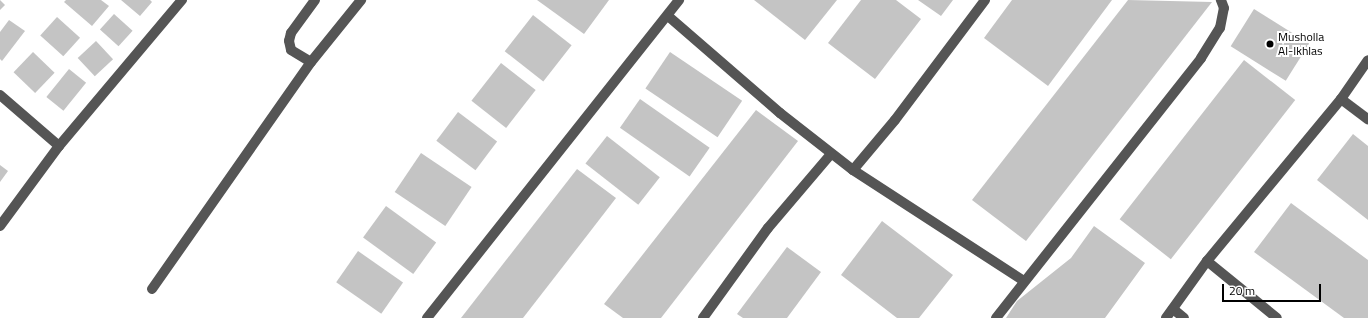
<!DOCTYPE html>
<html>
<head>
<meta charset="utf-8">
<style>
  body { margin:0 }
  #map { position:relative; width:1368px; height:318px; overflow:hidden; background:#fff; font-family:"Titillium Web",sans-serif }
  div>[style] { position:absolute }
  .building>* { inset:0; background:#c4c4c4; transform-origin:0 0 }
  .minor>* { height:10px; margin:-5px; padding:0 5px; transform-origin:5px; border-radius:5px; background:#555 }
  .dots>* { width:11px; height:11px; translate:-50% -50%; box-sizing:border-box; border:2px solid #fff; border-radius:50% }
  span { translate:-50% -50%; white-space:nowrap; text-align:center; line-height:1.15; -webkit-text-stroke:4px #fff; paint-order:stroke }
  .poi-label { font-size:12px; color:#000 }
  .left { translate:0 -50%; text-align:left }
  .scale { position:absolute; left:1222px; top:284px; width:99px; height:18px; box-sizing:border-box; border:2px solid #000; border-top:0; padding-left:5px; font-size:12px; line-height:14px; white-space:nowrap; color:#000; -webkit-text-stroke:3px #fff; paint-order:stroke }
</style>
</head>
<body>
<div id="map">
  <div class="building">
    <i style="clip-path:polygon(0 0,5px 5px,0 10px)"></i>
    <i style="clip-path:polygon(66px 0,101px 0,109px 6px,92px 26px,64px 2px)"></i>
    <i style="clip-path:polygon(121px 0,150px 0,152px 2px,140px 16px)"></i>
    <i style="clip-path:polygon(537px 0,609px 0,584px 34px)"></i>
    <i style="clip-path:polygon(754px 0,837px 0,805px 40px)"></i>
    <i style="clip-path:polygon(861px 0,896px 0,921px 19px,875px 79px,828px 43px)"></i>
    <i style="clip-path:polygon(918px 0,953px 0,941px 16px)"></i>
    <i style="clip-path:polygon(1012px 0,1112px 0,1048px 86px,984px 38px)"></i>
    <i style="clip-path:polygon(1128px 0,1212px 2px,1026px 241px,972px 200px)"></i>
    <i style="left:1254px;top:9px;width:65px;height:44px;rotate:32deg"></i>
    <i style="left:114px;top:14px;width:25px;height:21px;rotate:42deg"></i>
    <i style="left:533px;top:15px;width:49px;height:46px;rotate:38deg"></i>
    <i style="left:57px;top:17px;width:31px;height:25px;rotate:42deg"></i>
    <i style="clip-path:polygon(9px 20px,25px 31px,2px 61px,0 59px,0 32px)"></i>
    <i style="left:96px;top:41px;width:25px;height:25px;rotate:47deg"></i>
    <i style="left:33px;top:52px;width:30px;height:28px;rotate:44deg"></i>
    <i style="left:670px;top:52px;width:87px;height:44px;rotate:34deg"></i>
    <i style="left:1244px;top:60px;width:65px;height:202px;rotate:38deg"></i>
    <i style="left:501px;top:63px;width:44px;height:48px;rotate:38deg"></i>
    <i style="left:69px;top:69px;width:22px;height:36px;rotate:39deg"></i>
    <i style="left:640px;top:99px;width:85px;height:35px;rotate:35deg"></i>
    <i style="clip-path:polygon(756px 110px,798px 141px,661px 318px,623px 318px,604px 304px)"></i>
    <i style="left:458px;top:112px;width:49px;height:36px;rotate:37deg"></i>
    <i style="clip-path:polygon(1353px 134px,1368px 146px,1368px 220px,1317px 180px)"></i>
    <i style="left:607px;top:136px;width:67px;height:35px;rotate:38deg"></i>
    <i style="left:421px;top:153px;width:61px;height:47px;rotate:34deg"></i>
    <i style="clip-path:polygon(0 165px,8px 171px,0 182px)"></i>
    <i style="clip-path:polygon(577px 169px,616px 198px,589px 233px,523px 318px,461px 318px)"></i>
    <i style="clip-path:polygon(1291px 203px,1368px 260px,1368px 318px,1344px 318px,1254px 252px)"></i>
    <i style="left:386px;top:206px;width:62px;height:39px;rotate:36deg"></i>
    <i style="clip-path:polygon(882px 221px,953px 275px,919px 318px,897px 318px,841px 275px)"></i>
    <i style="clip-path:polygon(1094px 226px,1145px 263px,1105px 318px,1006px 318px,1017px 301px,1071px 258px)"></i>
    <i style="clip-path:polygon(787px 247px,821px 272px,787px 318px,743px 318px,737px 314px)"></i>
    <i style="left:358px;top:251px;width:55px;height:38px;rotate:35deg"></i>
  </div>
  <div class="minor">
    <i style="left:315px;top:0;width:41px;rotate:126deg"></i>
    <i style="left:291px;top:33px;width:8px;rotate:104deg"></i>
    <i style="left:289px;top:41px;width:9px;rotate:77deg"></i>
    <i style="left:291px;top:50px;width:23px;rotate:31deg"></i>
    <i style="left:311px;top:62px;width:80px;rotate:-51.1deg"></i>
    <i style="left:668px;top:16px;width:148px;rotate:40.9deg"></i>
    <i style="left:780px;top:113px;width:93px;rotate:38deg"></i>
    <i style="left:853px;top:170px;width:204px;rotate:33deg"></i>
    <i style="left:0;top:95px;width:78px;rotate:40.8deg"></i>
    <i style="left:1341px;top:99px;width:34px;rotate:37deg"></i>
    <i style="left:853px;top:170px;width:65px;rotate:-50deg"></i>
    <i style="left:895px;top:120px;width:150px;rotate:-53.1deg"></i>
    <i style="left:0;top:226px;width:99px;rotate:-53.6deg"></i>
    <i style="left:59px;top:146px;width:191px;rotate:-49.9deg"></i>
    <i style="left:1207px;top:261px;width:90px;rotate:39.2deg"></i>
    <i style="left:152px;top:289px;width:277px;rotate:-55deg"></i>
    <i style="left:1173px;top:309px;width:14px;rotate:39deg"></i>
    <i style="left:427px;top:318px;width:406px;rotate:-51.6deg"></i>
    <i style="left:703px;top:318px;width:111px;rotate:-54.2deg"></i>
    <i style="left:768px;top:228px;width:97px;rotate:-49.6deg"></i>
    <i style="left:996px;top:318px;width:331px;rotate:-51.7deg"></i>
    <i style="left:1201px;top:58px;width:36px;rotate:-58deg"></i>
    <i style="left:1220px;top:28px;width:20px;rotate:-79deg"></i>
    <i style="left:1224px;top:8px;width:9px;rotate:-111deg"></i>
    <i style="left:1166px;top:318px;width:70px;rotate:-54.3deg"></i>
    <i style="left:1207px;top:261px;width:210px;rotate:-50.4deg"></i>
    <i style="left:1341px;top:99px;width:47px;rotate:-55.3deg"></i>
  </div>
  <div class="dots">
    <i style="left:1270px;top:44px;background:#000"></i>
  </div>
  <div class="poi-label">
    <span class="left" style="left:1278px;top:44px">Musholla<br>Al-Ikhlas</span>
  </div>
  <div class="scale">20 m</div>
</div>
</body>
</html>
